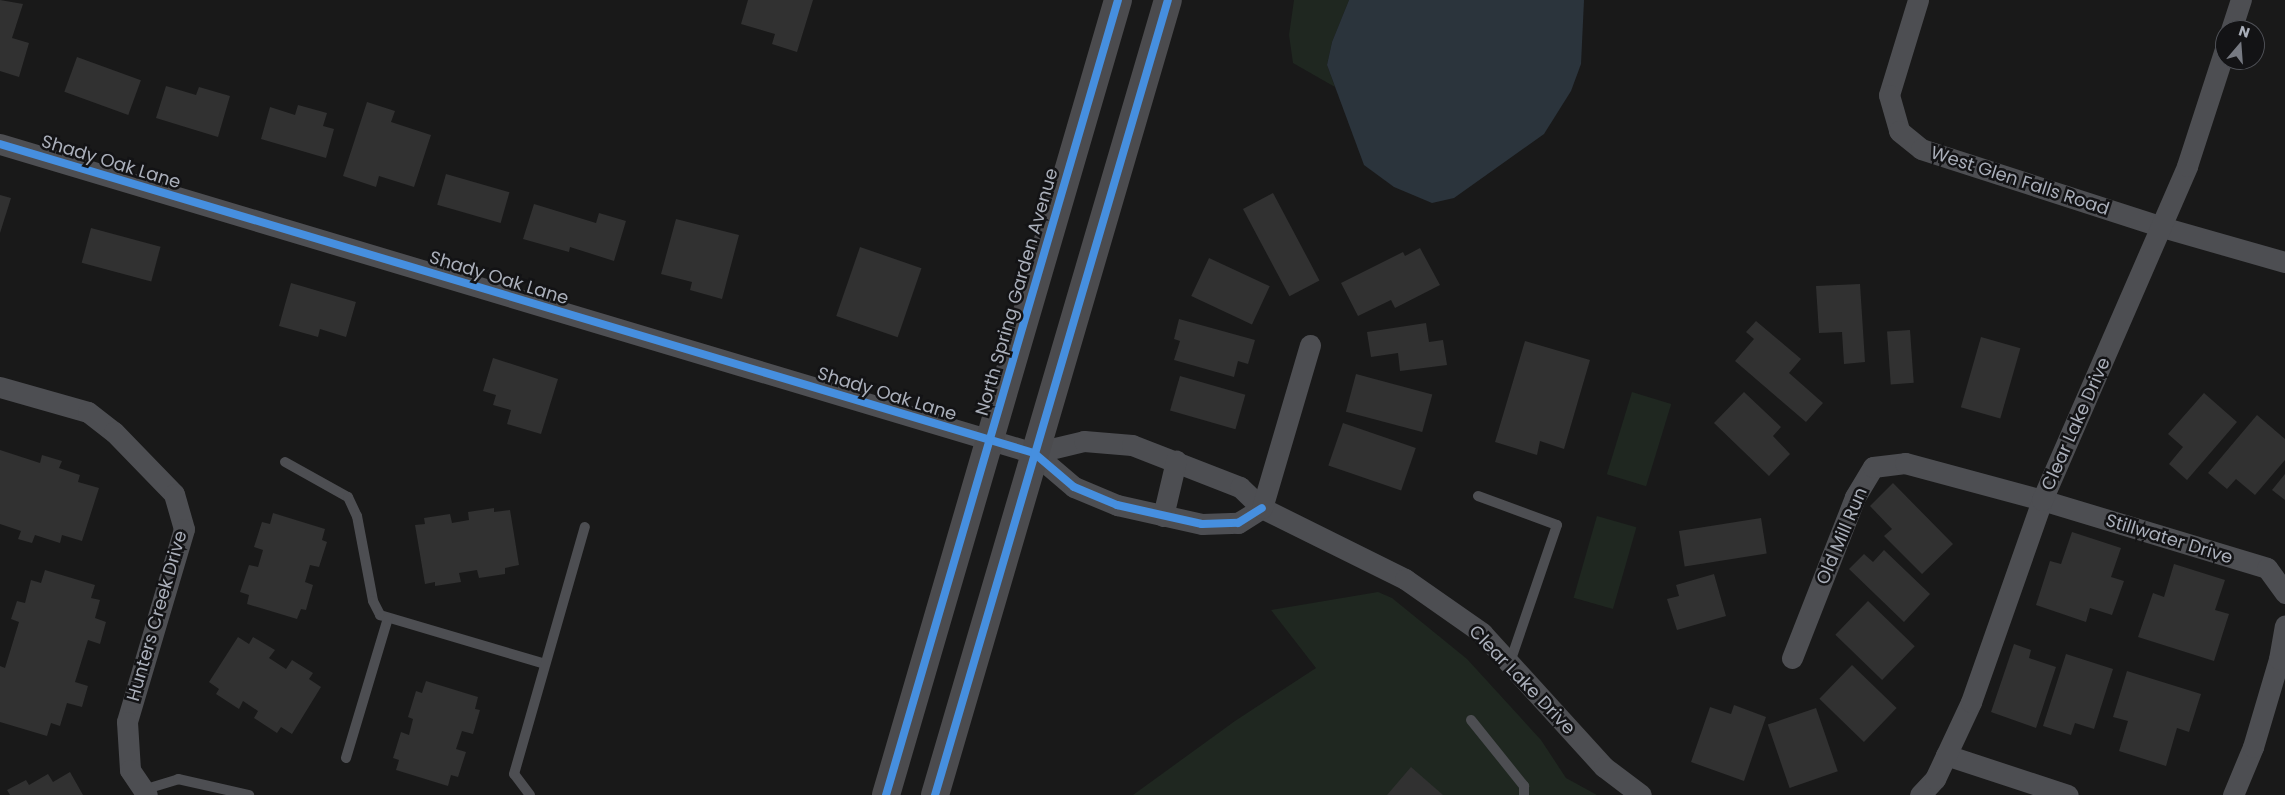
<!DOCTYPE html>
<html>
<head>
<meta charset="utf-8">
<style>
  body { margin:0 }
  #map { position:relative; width:2285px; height:795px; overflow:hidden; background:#191919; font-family:Poppins,sans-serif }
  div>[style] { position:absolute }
  .green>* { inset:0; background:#1f2720; transform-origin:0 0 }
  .water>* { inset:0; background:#2b343c }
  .building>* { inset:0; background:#313131; transform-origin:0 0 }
  .service>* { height:10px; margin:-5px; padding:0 5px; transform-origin:5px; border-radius:5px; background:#4d4e52 }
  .minor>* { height:21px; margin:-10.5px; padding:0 10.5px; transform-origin:10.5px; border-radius:10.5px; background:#4d4e52 }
  .trunk>* { height:28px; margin:-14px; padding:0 14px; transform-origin:14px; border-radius:14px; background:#4b4b4e }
  .cycleway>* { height:8px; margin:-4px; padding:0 4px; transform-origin:4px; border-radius:4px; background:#468fdf }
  span { translate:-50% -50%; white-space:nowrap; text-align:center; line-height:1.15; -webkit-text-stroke:5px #131315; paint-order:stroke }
  .street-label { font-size:18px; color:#aaafba }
  .north { position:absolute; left:2215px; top:20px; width:50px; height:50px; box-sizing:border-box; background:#131315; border:1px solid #4f5157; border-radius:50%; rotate:18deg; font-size:14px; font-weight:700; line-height:20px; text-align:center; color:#aaafba }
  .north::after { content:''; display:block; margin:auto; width:18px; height:22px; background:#777a82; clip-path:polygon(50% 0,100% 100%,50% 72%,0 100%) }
</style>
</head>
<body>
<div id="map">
  <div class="green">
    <i style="clip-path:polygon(1294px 0,1349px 0,1332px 42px,1327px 65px,1335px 87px,1293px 63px,1289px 35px)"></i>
    <i style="left:1632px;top:392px;width:41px;height:86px;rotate:17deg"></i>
    <i style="left:1597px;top:516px;width:41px;height:85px;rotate:16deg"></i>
    <i style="clip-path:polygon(1378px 592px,1392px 598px,1467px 659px,1541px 740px,1566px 778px,1597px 795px,1133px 795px,1235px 721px,1316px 668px,1271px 610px)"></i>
  </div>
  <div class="water">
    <i style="clip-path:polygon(1349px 0,1584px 0,1581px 64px,1571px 91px,1544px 134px,1454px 198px,1432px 203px,1394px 187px,1364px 165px,1327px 65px,1332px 42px)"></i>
  </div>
  <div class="building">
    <i style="clip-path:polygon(0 0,23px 4px,12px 38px,29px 43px,19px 77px,0 71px)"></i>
    <i style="clip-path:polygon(748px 0,813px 0,797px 52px,772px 44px,775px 34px,741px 24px)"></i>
    <i style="left:77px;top:57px;width:68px;height:37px;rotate:20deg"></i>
    <i style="clip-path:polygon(166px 86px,196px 95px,199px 87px,230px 96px,218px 137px,156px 118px)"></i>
    <i style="clip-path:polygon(367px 102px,395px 111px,391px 122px,431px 135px,414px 187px,379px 176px,376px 187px,343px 176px)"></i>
    <i style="clip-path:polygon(298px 105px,327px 113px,323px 126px,334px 129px,326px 158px,261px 139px,270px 107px,295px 115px)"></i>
    <i style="left:446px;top:174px;width:66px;height:32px;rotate:16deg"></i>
    <i style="left:1273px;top:193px;width:99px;height:34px;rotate:62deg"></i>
    <i style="clip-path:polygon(0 195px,11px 198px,0 233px)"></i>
    <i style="clip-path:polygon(534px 204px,596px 223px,599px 213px,626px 221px,614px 261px,570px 247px,569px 252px,523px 239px)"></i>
    <i style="clip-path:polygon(676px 219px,739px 235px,722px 299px,690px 290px,692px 282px,661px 274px)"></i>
    <i style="left:91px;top:228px;width:72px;height:36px;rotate:15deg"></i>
    <i style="left:860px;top:247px;width:65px;height:73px;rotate:19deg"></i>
    <i style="clip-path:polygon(1420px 248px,1440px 285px,1395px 308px,1391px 300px,1358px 316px,1341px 283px,1403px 252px,1405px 256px)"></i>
    <i style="left:1209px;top:258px;width:67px;height:42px;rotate:25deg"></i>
    <i style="clip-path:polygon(291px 283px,356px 302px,346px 337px,320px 329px,318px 337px,279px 326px)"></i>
    <i style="clip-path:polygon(1860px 284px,1865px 362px,1844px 364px,1842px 332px,1819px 333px,1816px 286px)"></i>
    <i style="clip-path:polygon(1179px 319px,1255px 340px,1248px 364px,1238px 361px,1234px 377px,1174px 360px,1180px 341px,1174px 339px)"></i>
    <i style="clip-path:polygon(1756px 321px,1801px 359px,1789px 373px,1823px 403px,1806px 422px,1735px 361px,1754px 339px,1746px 332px)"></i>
    <i style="clip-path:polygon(1426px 323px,1429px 342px,1443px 340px,1447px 365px,1400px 371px,1398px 353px,1371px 357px,1367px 332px)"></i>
    <i style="left:1910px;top:330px;width:53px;height:23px;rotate:86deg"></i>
    <i style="left:1981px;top:337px;width:41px;height:73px;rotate:16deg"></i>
    <i style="clip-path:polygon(1525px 341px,1590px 360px,1564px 449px,1540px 441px,1537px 455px,1495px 442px)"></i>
    <i style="clip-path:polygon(493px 358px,558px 379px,541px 434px,507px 424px,511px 410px,493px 405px,496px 395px,483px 391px)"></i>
    <i style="left:1356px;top:374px;width:79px;height:39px;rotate:15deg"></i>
    <i style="left:1180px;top:376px;width:68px;height:36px;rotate:16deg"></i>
    <i style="clip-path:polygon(1744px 392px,1781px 427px,1773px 436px,1790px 454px,1769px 476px,1714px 423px)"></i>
    <i style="clip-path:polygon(2204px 393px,2237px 422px,2187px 480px,2169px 464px,2183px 447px,2168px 434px)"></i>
    <i style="clip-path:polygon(2257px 415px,2285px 439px,2285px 460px,2255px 495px,2236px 479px,2227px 489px,2208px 473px)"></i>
    <i style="left:1343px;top:423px;width:77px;height:45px;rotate:19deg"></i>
    <i style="clip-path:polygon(0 450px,40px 463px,42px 455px,62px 461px,59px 468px,80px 475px,78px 482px,99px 488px,82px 541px,62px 535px,60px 543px,35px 535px,32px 543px,18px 539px,21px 531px,0 524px)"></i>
    <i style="clip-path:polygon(2285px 474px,2285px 500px,2272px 490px)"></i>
    <i style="clip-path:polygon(1893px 483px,1953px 544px,1922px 574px,1884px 536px,1892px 529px,1870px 506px)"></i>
    <i style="clip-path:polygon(494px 508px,494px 512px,510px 510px,519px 565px,505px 568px,505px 574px,479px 578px,477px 570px,459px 573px,461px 582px,435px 586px,435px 582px,425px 584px,415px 525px,425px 524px,424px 518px,450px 514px,452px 523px,469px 520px,468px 512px)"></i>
    <i style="clip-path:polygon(273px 513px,325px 529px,322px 540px,327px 542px,319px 567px,310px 565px,305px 582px,313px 585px,306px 610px,301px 609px,297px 619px,247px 604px,249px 595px,240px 592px,249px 565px,258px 567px,263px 550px,254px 547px,262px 522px,270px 524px)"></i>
    <i style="left:1761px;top:518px;width:36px;height:83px;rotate:81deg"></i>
    <i style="clip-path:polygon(2072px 532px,2121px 548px,2111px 577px,2124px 581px,2112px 615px,2090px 608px,2086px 622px,2036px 605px,2050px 561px,2061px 564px)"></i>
    <i style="clip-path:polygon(1884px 550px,1930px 594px,1904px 622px,1849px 569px,1864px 554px,1873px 562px)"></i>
    <i style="clip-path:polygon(2174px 564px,2225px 580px,2215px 610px,2229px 614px,2214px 661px,2138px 637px,2153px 593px,2164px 597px)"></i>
    <i style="clip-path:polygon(45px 570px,95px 585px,91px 598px,100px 600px,95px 618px,106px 622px,100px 644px,88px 640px,75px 682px,88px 686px,82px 707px,67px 703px,60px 726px,51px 723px,47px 736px,0 722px,0 666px,5px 668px,19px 622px,11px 619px,17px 601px,25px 603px,31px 580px,41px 583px)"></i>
    <i style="clip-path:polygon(1714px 574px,1726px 616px,1677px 630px,1667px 599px,1679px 596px,1676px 585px)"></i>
    <i style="left:1868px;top:601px;width:65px;height:47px;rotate:44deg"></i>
    <i style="clip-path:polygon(238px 637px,249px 644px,253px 637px,275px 650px,269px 658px,286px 669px,292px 660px,313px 673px,309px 679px,321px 687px,292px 734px,281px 727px,277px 733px,254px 718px,258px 711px,243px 701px,239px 709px,216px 694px,219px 689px,209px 682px)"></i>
    <i style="clip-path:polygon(2014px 644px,2031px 650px,2029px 658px,2056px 667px,2036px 728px,1991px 712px)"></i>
    <i style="clip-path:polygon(2066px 654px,2113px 669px,2094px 729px,2075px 723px,2071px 735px,2043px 726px)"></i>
    <i style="left:1852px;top:665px;width:62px;height:47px;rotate:44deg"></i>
    <i style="clip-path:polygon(2127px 671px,2201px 694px,2189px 732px,2177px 728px,2166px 766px,2119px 751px,2128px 721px,2113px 717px)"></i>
    <i style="clip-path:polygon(426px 681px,478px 697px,475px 709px,480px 710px,473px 734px,462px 731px,456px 749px,466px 752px,458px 777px,451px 775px,448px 786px,396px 770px,399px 760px,393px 758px,401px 732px,409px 735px,413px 719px,408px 717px,416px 691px,422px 693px)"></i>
    <i style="clip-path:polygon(1734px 705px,1766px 717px,1744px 781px,1691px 762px,1710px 707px,1731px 714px)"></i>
    <i style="left:1816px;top:708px;width:67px;height:51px;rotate:71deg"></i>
    <i style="clip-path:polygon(1411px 767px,1443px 795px,1387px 795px)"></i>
    <i style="clip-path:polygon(70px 772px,83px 795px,10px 795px,7px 790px,26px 780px,29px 785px,48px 774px,53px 782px)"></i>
  </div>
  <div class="service">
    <i style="left:285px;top:462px;width:72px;rotate:29.1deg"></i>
    <i style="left:348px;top:497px;width:21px;rotate:65deg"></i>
    <i style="left:357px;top:516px;width:86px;rotate:79.3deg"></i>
    <i style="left:373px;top:601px;width:16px;rotate:63deg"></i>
    <i style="left:380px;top:615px;width:172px;rotate:16.5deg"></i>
    <i style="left:1478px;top:496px;width:84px;rotate:20.2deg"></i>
    <i style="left:1557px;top:525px;width:145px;rotate:108.9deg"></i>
    <i style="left:1471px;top:720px;width:85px;rotate:51.2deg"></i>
    <i style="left:1524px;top:786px;width:9px;rotate:90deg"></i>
    <i style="left:346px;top:758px;width:146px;rotate:-73.3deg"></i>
    <i style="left:143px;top:790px;width:37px;rotate:-17deg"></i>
    <i style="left:178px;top:779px;width:73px;rotate:12.7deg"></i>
    <i style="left:530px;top:795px;width:26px;rotate:-127deg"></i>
    <i style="left:514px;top:774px;width:257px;rotate:-74deg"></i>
  </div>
  <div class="minor">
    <i style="left:1918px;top:0;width:99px;rotate:107deg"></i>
    <i style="left:1889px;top:95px;width:37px;rotate:74deg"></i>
    <i style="left:1899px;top:131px;width:28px;rotate:39deg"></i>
    <i style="left:1921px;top:149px;width:253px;rotate:17.9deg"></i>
    <i style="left:2162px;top:227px;width:128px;rotate:15.9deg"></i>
    <i style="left:2231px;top:30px;width:32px;rotate:-72deg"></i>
    <i style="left:0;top:144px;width:1079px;rotate:16.64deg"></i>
    <i style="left:1034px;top:453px;width:52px;rotate:40.4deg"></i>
    <i style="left:1074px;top:487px;width:47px;rotate:22.7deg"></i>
    <i style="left:1117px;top:505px;width:87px;rotate:12.6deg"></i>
    <i style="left:1202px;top:524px;width:36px;rotate:-2deg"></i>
    <i style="left:1238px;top:523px;width:28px;rotate:-32deg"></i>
    <i style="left:0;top:387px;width:91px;rotate:15.9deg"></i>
    <i style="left:88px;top:412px;width:33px;rotate:38deg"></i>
    <i style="left:114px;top:432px;width:86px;rotate:45.9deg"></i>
    <i style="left:174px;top:494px;width:36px;rotate:74deg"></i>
    <i style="left:184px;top:529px;width:201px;rotate:106.5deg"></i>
    <i style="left:127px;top:722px;width:48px;rotate:86.4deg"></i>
    <i style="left:130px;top:770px;width:30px;rotate:56deg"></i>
    <i style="left:1034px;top:453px;width:51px;rotate:-13.5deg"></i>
    <i style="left:1084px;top:441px;width:48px;rotate:4.8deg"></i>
    <i style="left:1132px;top:445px;width:116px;rotate:21.3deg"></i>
    <i style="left:1240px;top:487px;width:30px;rotate:44deg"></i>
    <i style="left:1262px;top:508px;width:160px;rotate:26.4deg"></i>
    <i style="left:1405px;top:579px;width:94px;rotate:35deg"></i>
    <i style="left:1482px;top:633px;width:181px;rotate:47.7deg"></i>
    <i style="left:1604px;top:767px;width:46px;rotate:37.1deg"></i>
    <i style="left:1262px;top:508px;width:170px;rotate:-73.6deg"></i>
    <i style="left:1163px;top:516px;width:57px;rotate:-76.7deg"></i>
    <i style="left:1792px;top:658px;width:173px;rotate:-68.6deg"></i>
    <i style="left:1855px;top:497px;width:35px;rotate:-59deg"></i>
    <i style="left:1873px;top:467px;width:32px;rotate:-7deg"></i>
    <i style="left:1905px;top:463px;width:142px;rotate:15.1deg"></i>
    <i style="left:2042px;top:500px;width:235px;rotate:16.8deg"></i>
    <i style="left:2267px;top:568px;width:31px;rotate:54deg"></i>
    <i style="left:1946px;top:755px;width:128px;rotate:18.2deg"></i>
    <i style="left:1920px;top:795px;width:22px;rotate:-47deg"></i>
    <i style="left:1935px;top:779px;width:85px;rotate:-64.9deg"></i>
    <i style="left:1971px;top:702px;width:214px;rotate:-70.6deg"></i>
    <i style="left:2042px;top:500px;width:364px;rotate:-66.5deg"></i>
    <i style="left:2187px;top:166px;width:123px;rotate:-72deg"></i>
    <i style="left:2233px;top:795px;width:52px;rotate:-67.4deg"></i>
    <i style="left:2253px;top:747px;width:92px;rotate:-73.5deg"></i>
    <i style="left:2279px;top:659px;width:34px;rotate:-80deg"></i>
  </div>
  <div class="trunk">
    <i style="left:886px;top:795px;width:828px;rotate:-73.73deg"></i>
    <i style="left:935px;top:795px;width:828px;rotate:-73.67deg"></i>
  </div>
  <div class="cycleway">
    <i style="left:0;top:144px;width:1079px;rotate:16.64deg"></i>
    <i style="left:1034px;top:453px;width:52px;rotate:40.4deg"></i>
    <i style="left:1074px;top:487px;width:47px;rotate:22.7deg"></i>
    <i style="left:1117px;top:505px;width:87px;rotate:12.6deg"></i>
    <i style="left:1202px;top:524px;width:36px;rotate:-2deg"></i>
    <i style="left:1238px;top:523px;width:28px;rotate:-32deg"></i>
    <i style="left:886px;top:795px;width:828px;rotate:-73.73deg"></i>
    <i style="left:935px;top:795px;width:828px;rotate:-73.67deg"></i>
  </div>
  <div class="street-label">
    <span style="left:111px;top:162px;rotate:17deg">Shady Oak Lane</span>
    <span style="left:2020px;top:181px;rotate:18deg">West Glen Falls Road</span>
    <span style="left:499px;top:278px;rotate:17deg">Shady Oak Lane</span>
    <span style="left:1017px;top:292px;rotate:-74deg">North Spring Garden Avenue</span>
    <span style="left:887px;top:394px;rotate:17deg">Shady Oak Lane</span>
    <span style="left:2076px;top:424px;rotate:-66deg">Clear Lake Drive</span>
    <span style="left:1842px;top:536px;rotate:-67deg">Old Mill Run</span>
    <span style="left:2169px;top:539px;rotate:17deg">Stillwater Drive</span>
    <span style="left:157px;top:616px;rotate:-74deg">Hunters Creek Drive</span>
    <span style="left:1522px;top:680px;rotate:46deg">Clear Lake Drive</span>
  </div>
  <div class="north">N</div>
</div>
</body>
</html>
